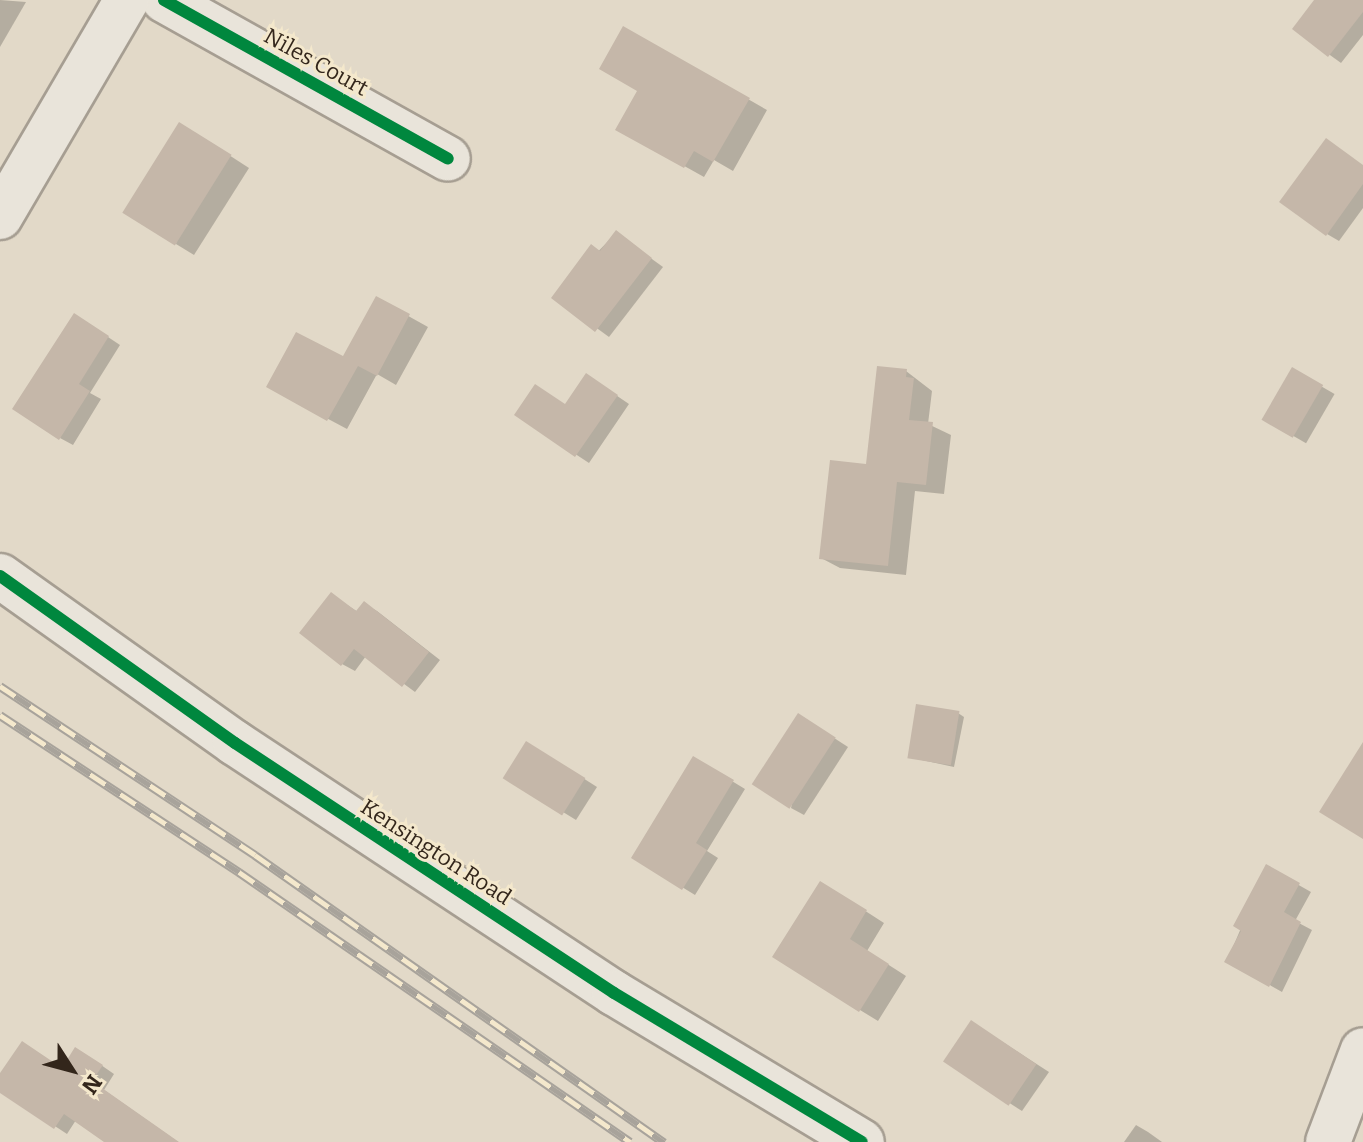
<!DOCTYPE html>
<html>
<head>
<meta charset="utf-8">
<style>
  body { margin:0 }
  #map { position:relative; width:1363px; height:1142px; overflow:hidden; background:#e2d9c8; font-family:Bitter,serif }
  div>[style] { position:absolute }
  .shadow>* { inset:0; background:#0003; transform-origin:0 0 }
  .building>* { inset:0; background:#c5b7a9; transform-origin:0 0 }
  .roads { filter:drop-shadow(2px 0 #a69e92) drop-shadow(-2px 0 #a69e92) drop-shadow(0 2px #a69e92) drop-shadow(0 -2px #a69e92) }
  .street>* { height:44px; margin:-22px; padding:0 22px; transform-origin:22px; border-radius:22px; background:#e9e4da }
  .secondary>* { height:44px; margin:-22px; padding:0 22px; transform-origin:22px; border-radius:22px; background:#e9e4da }
  .rail>* { height:9px; margin-top:-4.5px; transform-origin:0; background:repeating-linear-gradient(90deg,#f4e8cc 0 18px,#a8a39b 0 36px); box-sizing:border-box; border-block:2px solid #a8a39b }
  .cycleway>* { height:12px; margin:-6px; padding:0 6px; transform-origin:6px; border-radius:6px; background:#00873e }
  span { translate:-50% -50%; white-space:nowrap; text-align:center; line-height:1.15; -webkit-text-stroke:6px #f4e8cc; paint-order:stroke }
  .street-label { font-size:22px; color:#33261b }
  .north { position:absolute; left:32px; top:1030px; width:80px; height:80px; -webkit-text-stroke:6px #f4e8cc; paint-order:stroke; rotate:126deg; font-size:22px; font-weight:700; line-height:32px; text-align:center; color:#33261b }
  .north::after { content:''; display:block; margin:auto; width:28px; height:36px; background:#33261b; clip-path:polygon(50% 0,100% 100%,50% 72%,0 100%) }
</style>
</head>
<body>
<div id="map">
  <div class="shadow">
    <i style="clip-path:polygon(0 0,26px 2px,0 47px)"></i>
    <i style="clip-path:polygon(1317px 0,1354px 0,1363px 7px,1363px 35px,1341px 63px,1294px 29px)"></i>
    <i style="clip-path:polygon(624px 28px,767px 110px,733px 171px,714px 160px,704px 177px,618px 129px,640px 90px)"></i>
    <i style="clip-path:polygon(198px 135px,249px 168px,194px 255px,176px 244px)"></i>
    <i style="clip-path:polygon(1363px 165px,1363px 208px,1339px 241px,1327px 234px)"></i>
    <i style="clip-path:polygon(616px 233px,663px 267px,609px 337px,554px 297px)"></i>
    <i style="clip-path:polygon(376px 298px,428px 327px,396px 385px,377px 374px,347px 429px,287px 397px,343px 359px)"></i>
    <i style="clip-path:polygon(87px 323px,120px 345px,90px 393px,101px 399px,73px 445px,60px 438px)"></i>
    <i style="left:1293px;top:370px;width:48px;height:57px;rotate:30deg"></i>
    <i style="clip-path:polygon(906px 371px,932px 391px,928px 424px,951px 435px,944px 494px,915px 491px,906px 575px,840px 568px,821px 558px,868px 467px)"></i>
    <i style="clip-path:polygon(598px 383px,629px 404px,589px 463px,516px 415px,566px 406px)"></i>
    <i style="clip-path:polygon(332px 595px,358px 612px,364px 604px,377px 611px,440px 660px,415px 692px,366px 656px,355px 671px,342px 664px)"></i>
    <i style="clip-path:polygon(958px 713px,964px 717px,954px 767px,908px 757px)"></i>
    <i style="clip-path:polygon(811px 723px,848px 747px,804px 815px,791px 808px)"></i>
    <i style="clip-path:polygon(539px 750px,597px 787px,576px 820px,506px 777px)"></i>
    <i style="clip-path:polygon(694px 758px,745px 789px,707px 851px,718px 858px,695px 895px,633px 857px)"></i>
    <i style="clip-path:polygon(1267px 867px,1311px 892px,1295px 921px,1312px 930px,1282px 992px,1227px 961px)"></i>
    <i style="clip-path:polygon(839px 894px,884px 923px,867px 951px,906px 976px,878px 1021px,860px 1010px)"></i>
    <i style="clip-path:polygon(984px 1030px,1049px 1072px,1022px 1111px,946px 1062px)"></i>
    <i style="clip-path:polygon(88px 1056px,114px 1074px,104px 1090px,178px 1142px,107px 1142px,76px 1120px,67px 1134px,0 1090px,0 1077px,63px 1070px)"></i>
    <i style="clip-path:polygon(1136px 1125px,1148px 1132px,1162px 1142px,1124px 1142px)"></i>
  </div>
  <div class="building">
    <i style="clip-path:polygon(1314px 0,1363px 0,1363px 12px,1328px 57px,1292px 29px)"></i>
    <i style="clip-path:polygon(623px 26px,750px 98px,713px 162px,694px 151px,684px 168px,615px 130px,637px 91px,599px 69px)"></i>
    <i style="left:179px;top:122px;width:62px;height:107px;rotate:32deg"></i>
    <i style="clip-path:polygon(1326px 138px,1363px 165px,1363px 184px,1326px 236px,1279px 202px)"></i>
    <i style="clip-path:polygon(616px 230px,652px 258px,595px 332px,551px 298px,591px 244px,600px 251px)"></i>
    <i style="clip-path:polygon(376px 296px,410px 314px,377px 376px,358px 366px,327px 421px,266px 387px,296px 332px,343px 356px)"></i>
    <i style="clip-path:polygon(74px 313px,109px 336px,79px 384px,90px 391px,59px 440px,12px 409px)"></i>
    <i style="clip-path:polygon(877px 366px,907px 369px,906px 377px,914px 378px,909px 420px,933px 422px,926px 485px,897px 482px,888px 566px,819px 559px,830px 460px,866px 464px)"></i>
    <i style="left:1292px;top:367px;width:36px;height:61px;rotate:30deg"></i>
    <i style="clip-path:polygon(586px 373px,618px 395px,575px 457px,514px 415px,535px 384px,565px 404px)"></i>
    <i style="clip-path:polygon(331px 592px,356px 611px,364px 601px,429px 652px,402px 687px,354px 649px,341px 666px,299px 633px)"></i>
    <i style="left:916px;top:704px;width:44px;height:55px;rotate:9deg"></i>
    <i style="left:798px;top:713px;width:45px;height:85px;rotate:33deg"></i>
    <i style="left:526px;top:741px;width:70px;height:44px;rotate:32deg"></i>
    <i style="clip-path:polygon(1363px 742px,1363px 839px,1319px 812px)"></i>
    <i style="clip-path:polygon(693px 756px,734px 780px,696px 843px,707px 850px,682px 890px,631px 858px)"></i>
    <i style="clip-path:polygon(1266px 864px,1300px 883px,1284px 912px,1301px 922px,1269px 987px,1224px 962px,1241px 931px,1233px 926px)"></i>
    <i style="clip-path:polygon(820px 881px,867px 910px,850px 939px,889px 964px,859px 1012px,772px 957px)"></i>
    <i style="left:971px;top:1020px;width:79px;height:50px;rotate:34deg"></i>
    <i style="clip-path:polygon(22px 1041px,62px 1068px,75px 1047px,103px 1065px,92px 1081px,179px 1142px,104px 1142px,64px 1114px,54px 1129px,0 1093px,0 1073px)"></i>
  </div>
  <div class="roads">
    <div class="street">
      <i style="left:164px;top:0;width:325px;rotate:29.2deg"></i>
      <i style="left:0;top:217px;width:251px;rotate:-59.7deg"></i>
    </div>
    <div class="secondary">
      <i style="left:0;top:576px;width:288px;rotate:35.4deg"></i>
      <i style="left:235px;top:743px;width:454px;rotate:33.4deg"></i>
      <i style="left:614px;top:993px;width:289px;rotate:31deg"></i>
      <i style="left:1328px;top:1142px;width:98px;rotate:-69.2deg"></i>
    </div>
  </div>
  <div class="rail">
    <i style="left:0;top:686px;width:306px;rotate:33.5deg"></i>
    <i style="left:255px;top:855px;width:500px;rotate:35.1deg"></i>
    <i style="left:0;top:715px;width:286px;rotate:33.3deg"></i>
    <i style="left:239px;top:872px;width:475px;rotate:34.6deg"></i>
  </div>
  <div class="cycleway">
    <i style="left:164px;top:0;width:325px;rotate:29.2deg"></i>
    <i style="left:0;top:576px;width:288px;rotate:35.4deg"></i>
    <i style="left:235px;top:743px;width:454px;rotate:33.4deg"></i>
    <i style="left:614px;top:993px;width:289px;rotate:31deg"></i>
  </div>
  <div class="street-label">
    <span style="left:316px;top:62px;rotate:29deg">Niles Court</span>
    <span style="left:436px;top:852px;rotate:33deg">Kensington Road</span>
  </div>
  <div class="north">N</div>
</div>
</body>
</html>
